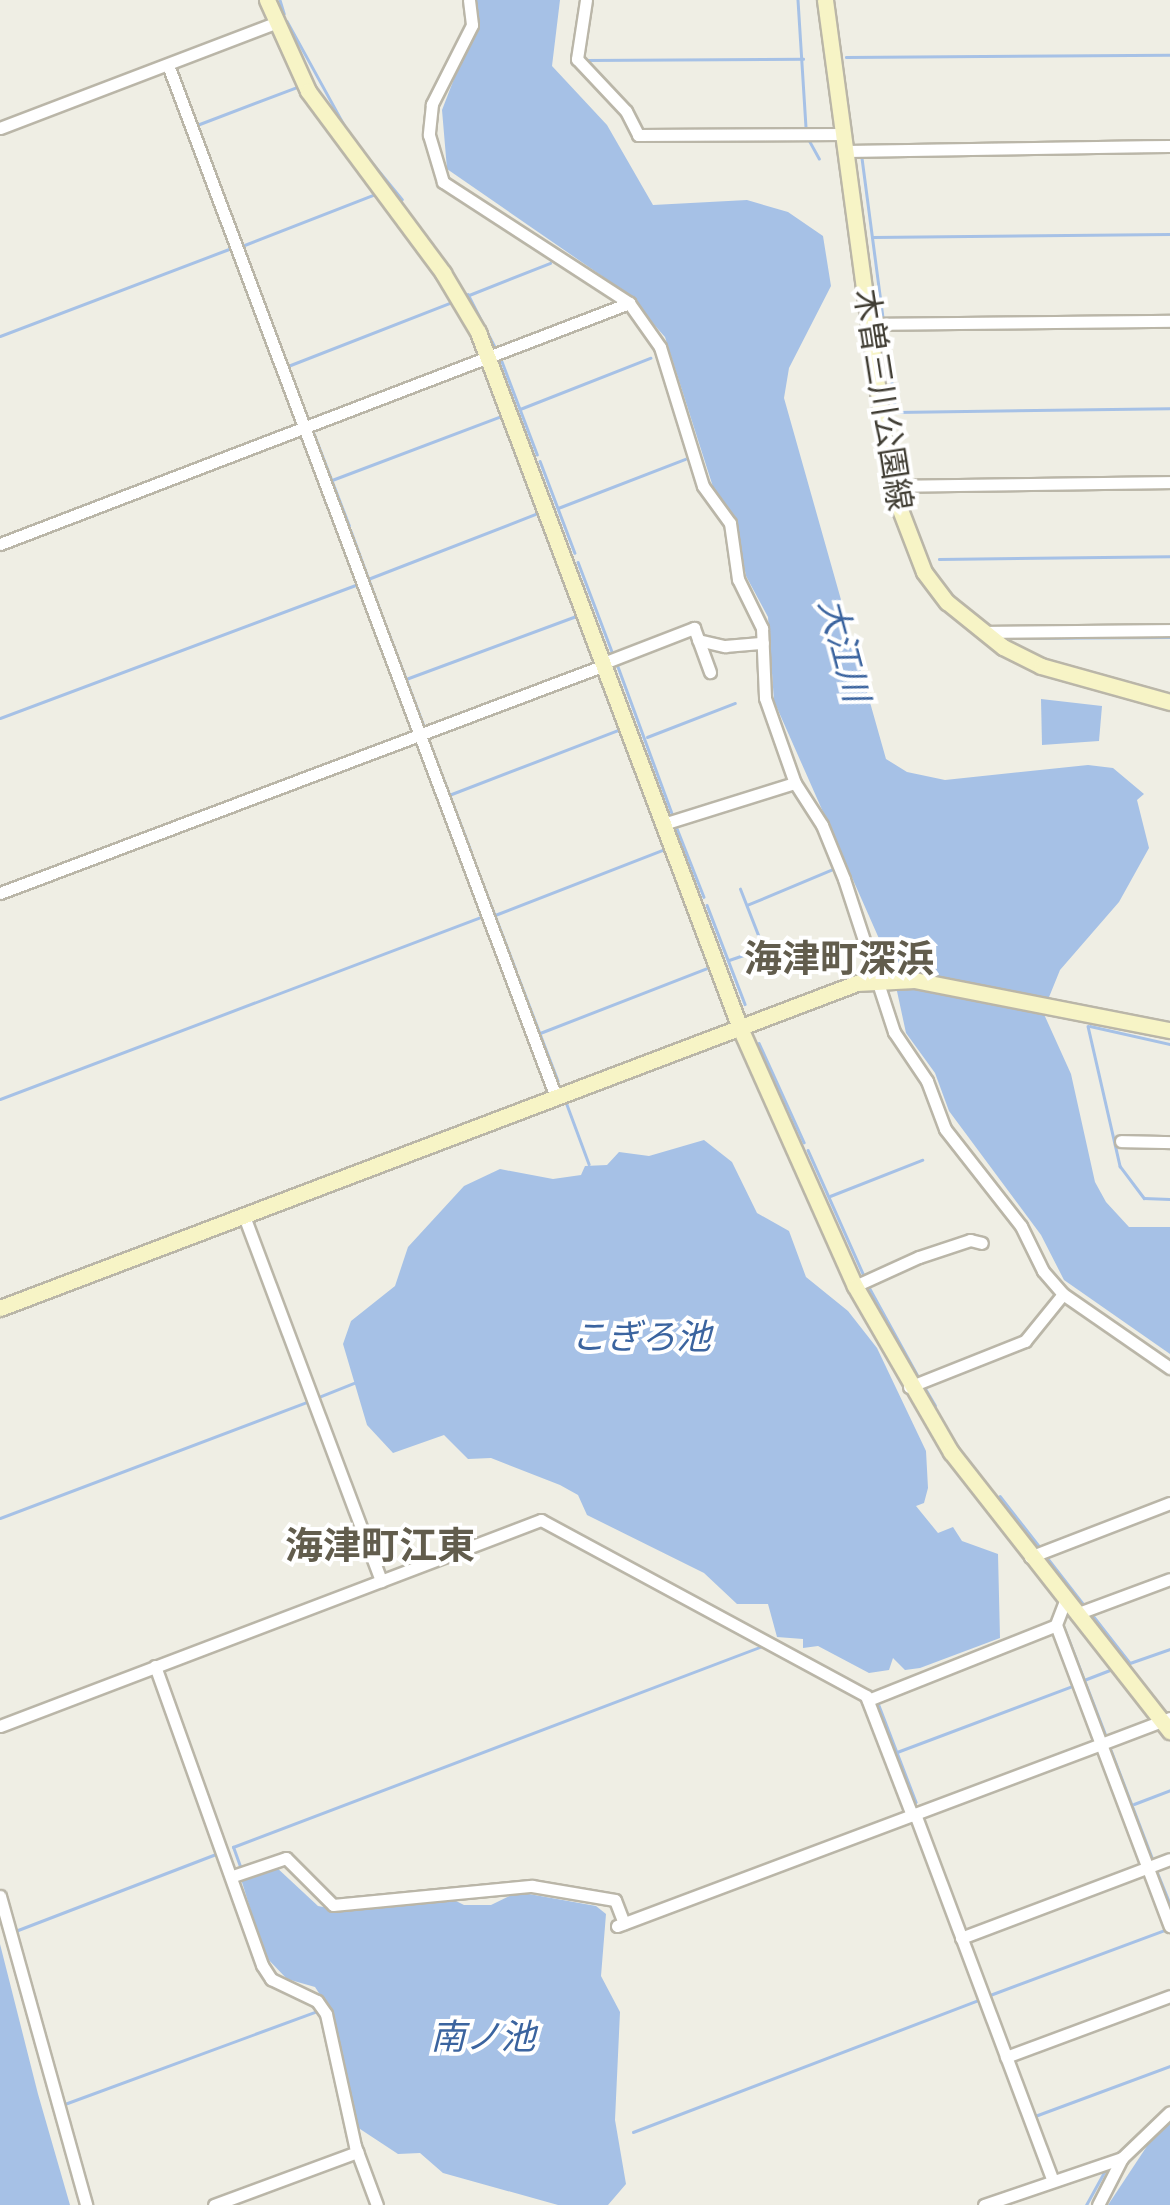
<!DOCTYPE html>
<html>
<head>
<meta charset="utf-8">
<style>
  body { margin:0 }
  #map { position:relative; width:1170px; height:2205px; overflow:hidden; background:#efeee4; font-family:"Space Grotesk","Noto Sans JP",sans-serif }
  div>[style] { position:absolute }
  .water>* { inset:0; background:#a6c1e6 }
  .stream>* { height:2.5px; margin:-1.25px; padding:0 1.25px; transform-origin:1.25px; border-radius:1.25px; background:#a6c1e6 }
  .roads { filter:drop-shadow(2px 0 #bab6a8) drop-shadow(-2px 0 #bab6a8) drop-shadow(0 2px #bab6a8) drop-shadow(0 -2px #bab6a8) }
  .street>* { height:11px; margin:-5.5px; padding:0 5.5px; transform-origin:5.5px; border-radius:5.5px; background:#fff }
  .secondary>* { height:15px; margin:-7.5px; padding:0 7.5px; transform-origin:7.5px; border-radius:7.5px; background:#f7f4c6 }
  span { translate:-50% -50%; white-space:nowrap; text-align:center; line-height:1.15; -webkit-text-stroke:8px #fff; paint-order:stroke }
  .street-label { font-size:32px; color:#413e34 }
  .water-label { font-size:35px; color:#3b649f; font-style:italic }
  .quarter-label { font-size:38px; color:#625d4d; font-weight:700 }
</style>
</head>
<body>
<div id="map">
  <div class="water">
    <i style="clip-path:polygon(475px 0,560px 0,552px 66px,607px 125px,653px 205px,747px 200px,788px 212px,823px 236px,831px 286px,789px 368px,784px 398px,886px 759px,907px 772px,945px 780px,1088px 765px,1113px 768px,1144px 794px,1137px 800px,1149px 848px,1119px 902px,1060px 970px,1043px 1012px,1071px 1074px,1095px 1182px,1106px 1202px,1129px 1227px,1170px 1227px,1170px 1354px,1064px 1280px,1041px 1235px,949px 1111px,935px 1073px,906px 1033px,892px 968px,774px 701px,768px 617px,746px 576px,734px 516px,714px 490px,665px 337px,625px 292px,447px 169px,442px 110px,479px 14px)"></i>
    <i style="clip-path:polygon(1041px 699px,1102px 706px,1099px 741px,1042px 745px)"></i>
    <i style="clip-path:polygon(704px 1140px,732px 1162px,757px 1213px,789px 1231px,806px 1277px,848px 1311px,877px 1348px,926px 1451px,928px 1488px,924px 1503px,916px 1506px,938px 1533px,953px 1527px,962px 1541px,998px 1554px,1000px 1638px,920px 1668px,905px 1670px,893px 1658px,889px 1670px,869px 1673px,818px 1646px,803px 1648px,803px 1639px,777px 1637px,768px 1604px,737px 1604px,704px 1573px,587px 1515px,578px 1495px,560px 1485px,491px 1458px,468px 1459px,444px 1435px,393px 1453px,367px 1425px,343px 1344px,351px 1321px,395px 1286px,408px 1247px,464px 1186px,500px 1169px,553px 1179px,581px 1175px,585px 1166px,607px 1165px,619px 1152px,649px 1156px)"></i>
    <i style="clip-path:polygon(275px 1866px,318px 1906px,349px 1912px,355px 1906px,448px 1897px,464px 1905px,491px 1905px,518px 1892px,596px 1906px,606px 1914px,601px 1976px,620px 2012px,615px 2120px,626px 2184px,608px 2205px,558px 2205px,443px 2173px,420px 2153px,398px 2154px,357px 2127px,332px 2013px,315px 1987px,287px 1979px,265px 1956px,241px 1879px)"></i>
    <i style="clip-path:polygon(0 1944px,38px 2094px,70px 2205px,0 2205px)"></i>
    <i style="clip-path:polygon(1170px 2123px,1170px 2205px,1108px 2205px,1153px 2137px)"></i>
  </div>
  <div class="stream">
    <i style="left:280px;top:0;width:14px;rotate:73deg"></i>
    <i style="left:798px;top:0;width:128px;rotate:86.4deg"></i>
    <i style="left:287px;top:21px;width:127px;rotate:61.2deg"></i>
    <i style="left:846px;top:57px;width:324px;rotate:-0.4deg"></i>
    <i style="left:586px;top:60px;width:217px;rotate:-0.3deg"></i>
    <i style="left:176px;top:70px;width:119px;rotate:69.3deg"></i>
    <i style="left:197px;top:125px;width:107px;rotate:-20.8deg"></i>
    <i style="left:352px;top:138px;width:79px;rotate:50.7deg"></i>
    <i style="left:809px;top:140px;width:21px;rotate:61deg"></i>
    <i style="left:862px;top:158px;width:161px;rotate:82.5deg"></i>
    <i style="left:220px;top:188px;width:18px;rotate:68deg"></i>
    <i style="left:873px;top:237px;width:297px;rotate:-0.6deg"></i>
    <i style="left:242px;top:246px;width:141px;rotate:-21.3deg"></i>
    <i style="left:245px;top:255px;width:49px;rotate:68.6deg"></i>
    <i style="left:468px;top:294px;width:59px;rotate:63deg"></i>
    <i style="left:469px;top:295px;width:87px;rotate:-21.6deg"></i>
    <i style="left:266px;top:308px;width:119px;rotate:69.3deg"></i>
    <i style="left:885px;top:331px;width:82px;rotate:82.3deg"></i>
    <i style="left:896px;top:412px;width:274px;rotate:-0.8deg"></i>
    <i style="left:0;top:336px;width:248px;rotate:-20.8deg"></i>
    <i style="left:501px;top:359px;width:102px;rotate:69.2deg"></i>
    <i style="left:288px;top:366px;width:176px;rotate:-21.3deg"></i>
    <i style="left:520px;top:409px;width:140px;rotate:-21.4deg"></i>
    <i style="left:313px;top:431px;width:101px;rotate:69deg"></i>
    <i style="left:540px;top:461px;width:98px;rotate:69.2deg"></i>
    <i style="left:332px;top:480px;width:181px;rotate:-20.7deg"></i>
    <i style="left:558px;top:508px;width:136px;rotate:-21.1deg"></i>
    <i style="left:351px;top:531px;width:101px;rotate:69.8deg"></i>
    <i style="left:939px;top:559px;width:231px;rotate:-0.7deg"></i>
    <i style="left:578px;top:562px;width:98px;rotate:69.2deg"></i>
    <i style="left:368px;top:579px;width:180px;rotate:-21.2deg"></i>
    <i style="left:388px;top:631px;width:102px;rotate:69.2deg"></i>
    <i style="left:1011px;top:638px;width:159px;rotate:-0.4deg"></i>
    <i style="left:617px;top:664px;width:162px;rotate:69.8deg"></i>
    <i style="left:406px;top:679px;width:181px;rotate:-20.3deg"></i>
    <i style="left:0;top:718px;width:382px;rotate:-20.5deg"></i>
    <i style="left:647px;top:737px;width:94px;rotate:-21.1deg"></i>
    <i style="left:430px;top:743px;width:116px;rotate:69.2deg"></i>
    <i style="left:449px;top:795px;width:181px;rotate:-21deg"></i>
    <i style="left:676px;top:826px;width:76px;rotate:68.5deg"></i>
    <i style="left:472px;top:855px;width:123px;rotate:69.1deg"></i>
    <i style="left:707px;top:905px;width:106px;rotate:69deg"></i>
    <i style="left:747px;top:905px;width:93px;rotate:-22.7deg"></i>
    <i style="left:495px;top:915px;width:180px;rotate:-21.2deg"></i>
    <i style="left:729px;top:960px;width:36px;rotate:-19deg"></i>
    <i style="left:763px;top:948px;width:63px;rotate:-111.3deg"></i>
    <i style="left:518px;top:976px;width:112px;rotate:69.1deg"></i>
    <i style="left:1088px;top:1026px;width:144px;rotate:77.1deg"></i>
    <i style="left:1120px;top:1166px;width:40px;rotate:53deg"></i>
    <i style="left:1144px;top:1198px;width:26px;rotate:2deg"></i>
    <i style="left:1090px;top:1026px;width:82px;rotate:12.7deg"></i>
    <i style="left:540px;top:1033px;width:180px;rotate:-21.2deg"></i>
    <i style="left:759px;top:1043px;width:109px;rotate:65.6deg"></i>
    <i style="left:0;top:1099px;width:514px;rotate:-20.73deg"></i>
    <i style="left:566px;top:1102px;width:66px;rotate:69.6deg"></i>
    <i style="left:808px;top:1150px;width:138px;rotate:66deg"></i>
    <i style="left:830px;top:1196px;width:99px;rotate:-21.4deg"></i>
    <i style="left:869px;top:1287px;width:102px;rotate:61.2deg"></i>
    <i style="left:319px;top:1397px;width:38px;rotate:-22deg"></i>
    <i style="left:935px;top:1406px;width:22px;rotate:-120deg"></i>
    <i style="left:924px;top:1387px;width:113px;rotate:-21.3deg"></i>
    <i style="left:1000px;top:1496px;width:63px;rotate:52deg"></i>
    <i style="left:0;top:1518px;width:330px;rotate:-20.7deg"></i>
    <i style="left:1046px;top:1556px;width:62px;rotate:52.2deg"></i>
    <i style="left:1091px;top:1613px;width:63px;rotate:52deg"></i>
    <i style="left:1064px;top:1627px;width:114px;rotate:68.9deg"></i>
    <i style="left:1127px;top:1664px;width:46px;rotate:-19.2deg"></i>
    <i style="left:1084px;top:1680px;width:28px;rotate:-21deg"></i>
    <i style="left:878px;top:1703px;width:106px;rotate:69deg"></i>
    <i style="left:1111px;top:1750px;width:118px;rotate:69.1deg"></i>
    <i style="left:897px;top:1752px;width:188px;rotate:-20.6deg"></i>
    <i style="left:1134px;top:1804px;width:39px;rotate:-21deg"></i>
    <i style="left:241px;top:1869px;width:23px;rotate:-110deg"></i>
    <i style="left:233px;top:1847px;width:569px;rotate:-20.79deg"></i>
    <i style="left:1156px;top:1869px;width:38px;rotate:68deg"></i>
    <i style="left:18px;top:1930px;width:215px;rotate:-21deg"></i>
    <i style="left:990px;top:1995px;width:187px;rotate:-20.4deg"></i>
    <i style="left:62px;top:2105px;width:272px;rotate:-20.2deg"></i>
    <i style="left:1035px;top:2116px;width:144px;rotate:-20.3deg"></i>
    <i style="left:1037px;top:2124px;width:53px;rotate:69.2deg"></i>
    <i style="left:633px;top:2132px;width:369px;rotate:-20.9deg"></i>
    <i style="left:1086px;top:2205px;width:39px;rotate:-61deg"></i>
  </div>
  <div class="roads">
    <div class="street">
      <i style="left:469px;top:0;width:25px;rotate:83deg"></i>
      <i style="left:472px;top:25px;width:89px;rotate:116.9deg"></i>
      <i style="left:432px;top:104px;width:31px;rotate:96deg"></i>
      <i style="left:429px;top:135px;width:49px;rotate:73.4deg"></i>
      <i style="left:443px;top:182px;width:222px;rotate:33deg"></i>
      <i style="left:629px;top:303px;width:54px;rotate:54.8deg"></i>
      <i style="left:660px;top:347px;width:145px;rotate:72.8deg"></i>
      <i style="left:703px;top:486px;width:46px;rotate:53.9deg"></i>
      <i style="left:730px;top:523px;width:57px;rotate:81.9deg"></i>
      <i style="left:738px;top:579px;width:55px;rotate:63.9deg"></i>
      <i style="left:762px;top:628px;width:70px;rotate:87.5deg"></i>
      <i style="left:765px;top:698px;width:90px;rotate:70.6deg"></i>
      <i style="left:795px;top:783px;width:50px;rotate:57.3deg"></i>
      <i style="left:822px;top:825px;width:58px;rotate:67.8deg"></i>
      <i style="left:844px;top:879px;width:161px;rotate:71.9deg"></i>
      <i style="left:894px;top:1032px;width:59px;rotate:56deg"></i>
      <i style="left:927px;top:1081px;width:51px;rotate:69.4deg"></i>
      <i style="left:945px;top:1129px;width:123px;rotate:51.9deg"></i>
      <i style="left:1021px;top:1226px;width:50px;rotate:63.9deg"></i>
      <i style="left:1043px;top:1271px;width:30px;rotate:49deg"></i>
      <i style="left:1063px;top:1294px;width:130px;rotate:34.7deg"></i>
      <i style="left:586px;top:0;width:60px;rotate:98.7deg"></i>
      <i style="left:577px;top:59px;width:71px;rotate:46.7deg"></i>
      <i style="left:626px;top:111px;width:27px;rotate:63deg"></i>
      <i style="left:638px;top:135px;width:206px;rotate:-0.3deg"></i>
      <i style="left:168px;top:65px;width:1103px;rotate:69.4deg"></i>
      <i style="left:0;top:128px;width:294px;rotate:-20.9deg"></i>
      <i style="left:846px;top:151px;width:324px;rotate:-0.9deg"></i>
      <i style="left:868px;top:324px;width:302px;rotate:-0.6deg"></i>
      <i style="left:891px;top:486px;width:279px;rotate:-0.8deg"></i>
      <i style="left:0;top:544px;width:674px;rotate:-20.96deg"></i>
      <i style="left:984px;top:632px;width:186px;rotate:-0.6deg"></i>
      <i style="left:698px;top:640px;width:28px;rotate:13deg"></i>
      <i style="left:725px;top:646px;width:38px;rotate:-5deg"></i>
      <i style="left:601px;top:664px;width:100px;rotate:-21.2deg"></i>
      <i style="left:694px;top:628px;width:47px;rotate:70deg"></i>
      <i style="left:663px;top:824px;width:138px;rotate:-17.3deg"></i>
      <i style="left:0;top:893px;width:643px;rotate:-20.66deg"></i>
      <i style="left:1121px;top:1141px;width:49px;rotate:1.2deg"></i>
      <i style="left:244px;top:1216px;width:390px;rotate:69.4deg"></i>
      <i style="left:855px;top:1286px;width:70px;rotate:-24.4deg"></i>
      <i style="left:919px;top:1257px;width:54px;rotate:-18.4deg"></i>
      <i style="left:970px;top:1240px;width:12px;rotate:14deg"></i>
      <i style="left:909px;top:1387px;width:125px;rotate:-21.6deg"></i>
      <i style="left:1025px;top:1341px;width:60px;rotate:-51deg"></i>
      <i style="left:1030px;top:1557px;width:150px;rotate:-21.1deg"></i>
      <i style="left:1065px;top:1601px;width:26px;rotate:111deg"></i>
      <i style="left:1056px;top:1625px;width:322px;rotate:69.3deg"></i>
      <i style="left:1076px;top:1614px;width:100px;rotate:-20.4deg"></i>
      <i style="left:155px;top:1666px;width:318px;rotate:70.3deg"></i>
      <i style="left:262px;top:1965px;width:17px;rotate:57deg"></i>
      <i style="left:271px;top:1979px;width:51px;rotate:25.6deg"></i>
      <i style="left:317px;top:2001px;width:16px;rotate:55deg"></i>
      <i style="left:326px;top:2014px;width:135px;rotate:77.6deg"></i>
      <i style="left:355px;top:2146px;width:63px;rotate:69.6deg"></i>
      <i style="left:868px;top:1700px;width:202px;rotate:-21.7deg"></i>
      <i style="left:0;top:1726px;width:579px;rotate:-20.85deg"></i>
      <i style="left:541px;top:1520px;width:370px;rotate:28.4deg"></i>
      <i style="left:866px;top:1696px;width:128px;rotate:68.9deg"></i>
      <i style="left:915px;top:1814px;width:390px;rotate:69.4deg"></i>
      <i style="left:233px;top:1876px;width:56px;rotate:-18.8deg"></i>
      <i style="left:286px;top:1858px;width:66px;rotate:45deg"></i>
      <i style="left:333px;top:1905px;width:200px;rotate:-5.5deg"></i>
      <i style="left:532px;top:1886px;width:84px;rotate:9.6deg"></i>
      <i style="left:615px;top:1900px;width:25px;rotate:69deg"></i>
      <i style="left:0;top:1896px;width:321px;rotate:74.4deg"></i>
      <i style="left:617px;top:1926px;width:591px;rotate:-20.61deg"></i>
      <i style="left:961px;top:1938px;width:223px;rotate:-20.7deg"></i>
      <i style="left:1006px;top:2057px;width:175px;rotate:-20.4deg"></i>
      <i style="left:214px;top:2205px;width:153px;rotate:-20.3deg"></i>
      <i style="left:984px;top:2205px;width:146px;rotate:-18.8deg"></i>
      <i style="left:1098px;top:2205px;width:53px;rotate:-62.9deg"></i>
      <i style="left:1122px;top:2158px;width:66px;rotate:-43.8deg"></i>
    </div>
    <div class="secondary">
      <i style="left:267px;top:0;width:100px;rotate:65.7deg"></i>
      <i style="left:308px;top:91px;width:227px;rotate:53.4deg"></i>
      <i style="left:443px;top:273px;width:69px;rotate:59.3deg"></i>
      <i style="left:478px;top:332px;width:744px;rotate:69.37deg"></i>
      <i style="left:740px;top:1028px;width:282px;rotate:66deg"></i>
      <i style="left:855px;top:1286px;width:192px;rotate:60deg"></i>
      <i style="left:951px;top:1452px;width:355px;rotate:51.9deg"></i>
      <i style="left:825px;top:0;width:490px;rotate:82.3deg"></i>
      <i style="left:891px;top:486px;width:92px;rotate:69deg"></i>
      <i style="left:924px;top:572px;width:38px;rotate:53deg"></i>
      <i style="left:947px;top:602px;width:72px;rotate:38.8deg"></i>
      <i style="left:1003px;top:647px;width:42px;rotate:26.6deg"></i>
      <i style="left:1041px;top:666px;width:134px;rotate:15.6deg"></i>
      <i style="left:0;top:1308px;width:917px;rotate:-20.77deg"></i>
      <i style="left:857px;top:983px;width:57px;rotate:-3deg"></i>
      <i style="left:914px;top:980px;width:261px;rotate:11.1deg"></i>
    </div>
  </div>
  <div class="street-label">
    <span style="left:883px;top:400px;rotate:81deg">木曽三川公園線</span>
  </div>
  <div class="water-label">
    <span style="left:844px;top:650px;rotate:75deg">大江川</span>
    <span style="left:641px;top:1337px">こぎろ池</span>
    <span style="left:483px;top:2037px">南ノ池</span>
  </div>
  <div class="quarter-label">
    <span style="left:839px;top:960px">海津町深浜</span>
    <span style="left:380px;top:1547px">海津町江東</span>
  </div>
</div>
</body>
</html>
